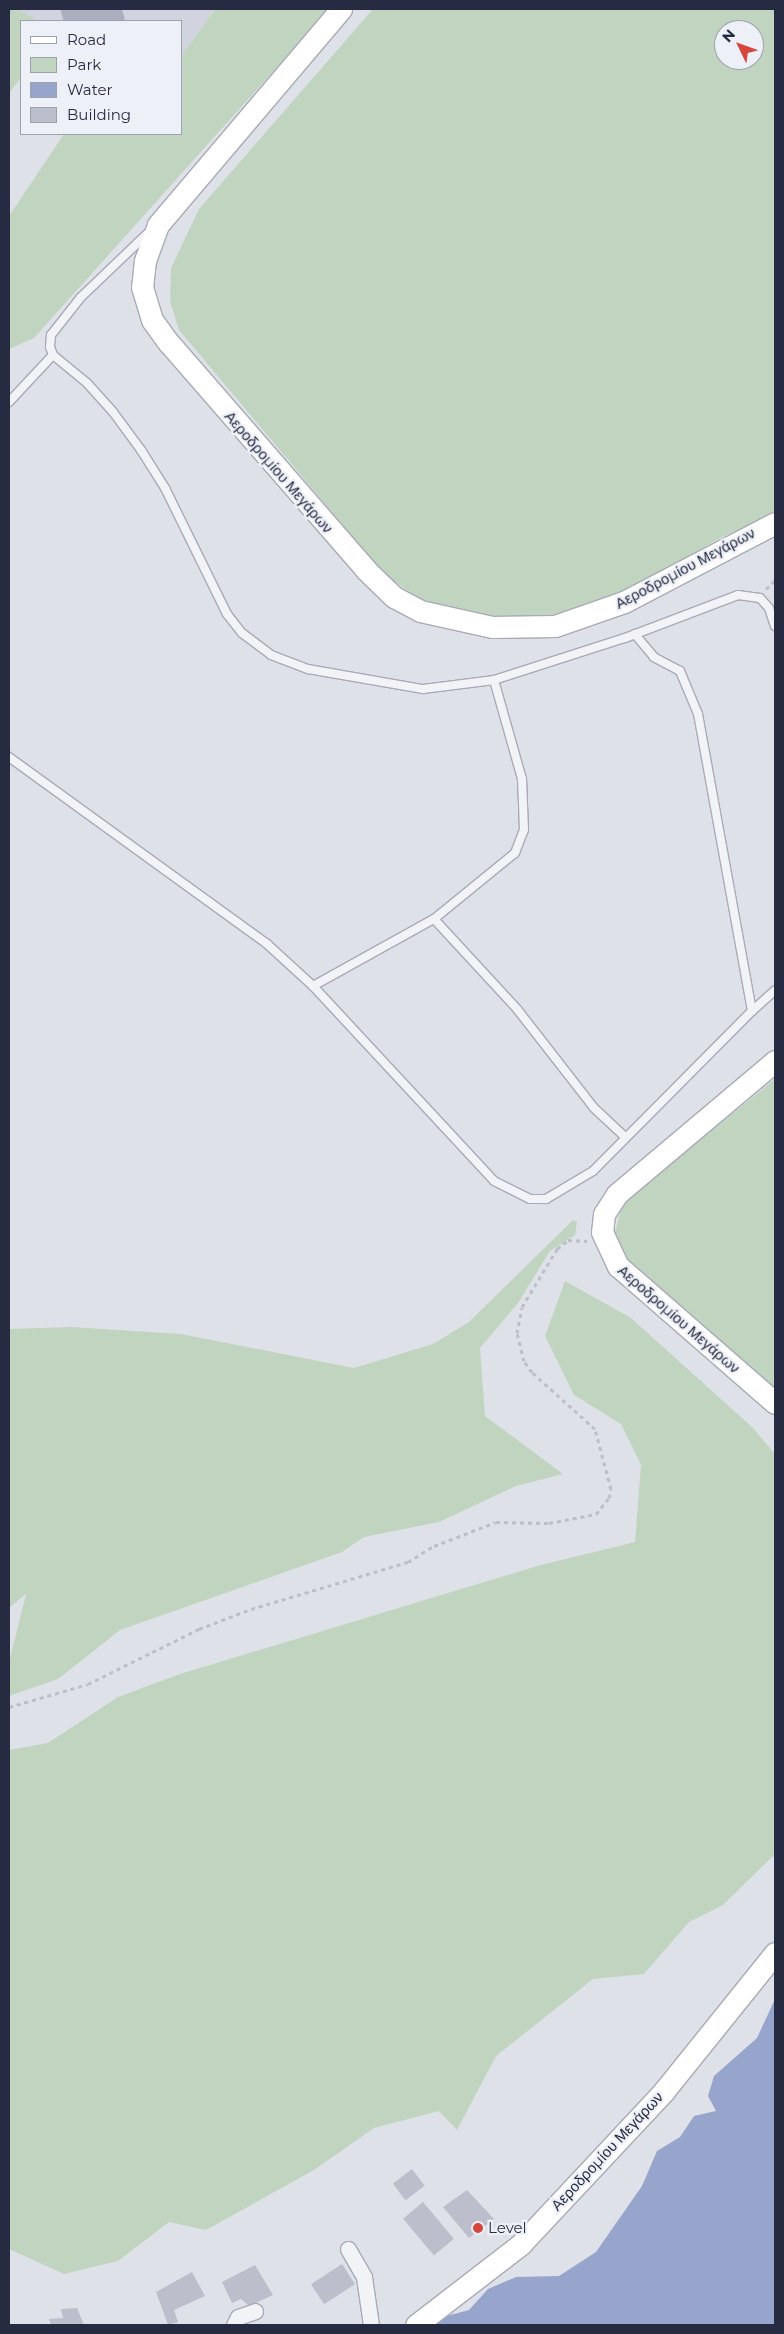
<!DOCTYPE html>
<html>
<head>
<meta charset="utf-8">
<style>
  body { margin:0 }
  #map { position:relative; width:784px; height:2334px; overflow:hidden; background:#dfe1e9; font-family:Montserrat,sans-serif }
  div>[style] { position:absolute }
  .built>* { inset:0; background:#d1d3de }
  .green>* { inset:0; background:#c0d4bf }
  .water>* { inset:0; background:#97a5cc }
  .taxiway>* { height:45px; margin:-22.5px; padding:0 22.5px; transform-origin:22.5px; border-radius:22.5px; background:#abaebe }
  .building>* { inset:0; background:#bcbecc; transform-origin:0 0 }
  .path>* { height:3px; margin-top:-1.5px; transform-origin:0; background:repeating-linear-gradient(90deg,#bdbfc8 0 4px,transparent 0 8px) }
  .roads { filter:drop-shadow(1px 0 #a8aab7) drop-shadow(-1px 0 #a8aab7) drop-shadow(0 1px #a8aab7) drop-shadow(0 -1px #a8aab7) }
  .lane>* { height:8px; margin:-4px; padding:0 4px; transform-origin:4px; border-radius:4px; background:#f2f3f7 }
  .street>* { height:15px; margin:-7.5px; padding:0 7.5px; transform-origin:7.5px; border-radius:7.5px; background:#f2f3f7 }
  .secondary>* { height:21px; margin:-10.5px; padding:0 10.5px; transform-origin:10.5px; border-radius:10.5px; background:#fff }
  .dots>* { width:14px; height:14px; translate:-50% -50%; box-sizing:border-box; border:2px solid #eef0f7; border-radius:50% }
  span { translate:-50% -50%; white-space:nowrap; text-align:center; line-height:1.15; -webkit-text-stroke:4.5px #eef0f7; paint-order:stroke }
  .street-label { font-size:15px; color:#272b41 }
  .poi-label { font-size:15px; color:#272b41 }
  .left { translate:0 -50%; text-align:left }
  .frame { position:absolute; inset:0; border:10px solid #272b41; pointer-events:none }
  .legend { position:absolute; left:20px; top:20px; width:162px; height:115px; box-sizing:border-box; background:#eef0f7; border:1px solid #9ea1ae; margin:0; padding:6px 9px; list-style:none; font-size:15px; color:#272b41 }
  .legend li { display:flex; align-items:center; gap:10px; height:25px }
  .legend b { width:25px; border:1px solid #9ea1ae }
  .north { position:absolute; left:714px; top:20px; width:50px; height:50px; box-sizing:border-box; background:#eef0f7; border:1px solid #9ea1ae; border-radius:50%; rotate:312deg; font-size:14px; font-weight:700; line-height:20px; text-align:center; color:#272b41 }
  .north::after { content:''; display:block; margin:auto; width:18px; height:22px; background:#d7463b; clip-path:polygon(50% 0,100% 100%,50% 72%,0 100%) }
</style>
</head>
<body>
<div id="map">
  <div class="built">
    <i style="clip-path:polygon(18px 9px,215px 9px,181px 57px,181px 21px,38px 21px)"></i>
  </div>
  <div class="green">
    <i style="clip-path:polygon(9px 9px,18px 9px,38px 21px,21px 21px,21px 78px,9px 93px)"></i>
    <i style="clip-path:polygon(215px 9px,329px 9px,34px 338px,9px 349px,9px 216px,64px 134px,181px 134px,181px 57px)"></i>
    <i style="clip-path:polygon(evenodd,373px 9px,775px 9px,775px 513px,722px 537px,623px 594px,585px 608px,530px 620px,475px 617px,424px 603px,383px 573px,179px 330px,170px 301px,171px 268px,199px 209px,373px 9px,724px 30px,754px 30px,754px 60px,724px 60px,724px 30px)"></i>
    <i style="clip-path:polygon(775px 1079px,775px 1394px,622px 1255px,615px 1232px,621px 1210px,632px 1195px)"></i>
    <i style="clip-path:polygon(573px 1220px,577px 1222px,575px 1235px,550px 1251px,518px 1303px,480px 1348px,485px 1416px,563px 1474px,516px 1486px,439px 1522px,364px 1537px,342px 1552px,120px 1630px,58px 1679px,9px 1696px,9px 1662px,26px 1594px,9px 1608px,9px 1329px,71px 1327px,181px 1334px,354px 1368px,433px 1344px,469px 1322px)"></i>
    <i style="clip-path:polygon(565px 1281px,631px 1318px,753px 1428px,775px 1454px,775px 1854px,723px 1905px,689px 1922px,644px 1974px,593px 1979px,496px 2056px,457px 2130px,439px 2111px,374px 2128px,314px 2170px,206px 2230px,169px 2222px,118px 2261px,64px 2274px,9px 2249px,9px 1750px,48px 1743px,118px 1697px,180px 1674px,541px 1565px,635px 1542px,641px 1465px,621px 1424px,574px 1395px,545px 1336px)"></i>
  </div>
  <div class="water">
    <i style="clip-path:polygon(775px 1999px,775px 2325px,437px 2325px,443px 2317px,469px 2310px,488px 2289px,516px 2277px,559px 2276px,596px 2252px,642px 2186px,657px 2151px,680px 2137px,694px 2116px,716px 2111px,708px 2096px,714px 2076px,757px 2038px)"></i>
  </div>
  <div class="taxiway">
    <i style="left:83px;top:9px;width:22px;rotate:32deg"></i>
  </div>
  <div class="building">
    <i style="left:412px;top:2169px;width:21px;height:24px;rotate:53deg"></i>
    <i style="clip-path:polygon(467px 2190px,494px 2219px,469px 2238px,443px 2207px)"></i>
    <i style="left:423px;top:2202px;width:48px;height:26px;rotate:50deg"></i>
    <i style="left:342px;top:2264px;width:24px;height:37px;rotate:57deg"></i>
    <i style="clip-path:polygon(255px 2265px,273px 2295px,249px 2306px,241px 2299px,232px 2303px,222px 2282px)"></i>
    <i style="clip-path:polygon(192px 2272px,205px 2296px,174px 2310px,178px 2322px,168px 2325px,156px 2292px)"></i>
    <i style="clip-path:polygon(77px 2308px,84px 2325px,51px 2325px,49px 2319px,63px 2318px,61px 2309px)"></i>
  </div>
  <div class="path">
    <i style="left:766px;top:589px;width:13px;rotate:-45deg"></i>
    <i style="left:9px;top:1707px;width:82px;rotate:-16.2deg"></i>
    <i style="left:88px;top:1684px;width:124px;rotate:-26.4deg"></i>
    <i style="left:199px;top:1629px;width:56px;rotate:-21deg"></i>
    <i style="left:251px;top:1609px;width:164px;rotate:-16.7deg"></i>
    <i style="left:408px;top:1562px;width:31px;rotate:-32deg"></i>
    <i style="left:434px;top:1546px;width:66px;rotate:-21.2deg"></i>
    <i style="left:496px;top:1522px;width:53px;rotate:1.1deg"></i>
    <i style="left:549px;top:1523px;width:48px;rotate:-10.8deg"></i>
    <i style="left:596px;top:1514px;width:21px;rotate:-51deg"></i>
    <i style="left:609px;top:1498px;width:9px;rotate:-77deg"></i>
    <i style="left:611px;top:1489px;width:62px;rotate:-104.9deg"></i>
    <i style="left:595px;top:1429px;width:85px;rotate:-137.9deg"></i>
    <i style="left:532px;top:1372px;width:14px;rotate:-126deg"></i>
    <i style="left:524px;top:1361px;width:29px;rotate:-104deg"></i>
    <i style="left:517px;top:1333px;width:26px;rotate:-79deg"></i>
    <i style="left:522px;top:1307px;width:68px;rotate:-58.9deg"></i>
    <i style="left:557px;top:1249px;width:14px;rotate:-39deg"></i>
    <i style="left:568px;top:1240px;width:19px;rotate:3deg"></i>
  </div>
  <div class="roads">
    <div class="lane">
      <i style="left:147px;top:234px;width:91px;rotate:136.3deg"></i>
      <i style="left:81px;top:297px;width:48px;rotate:128.3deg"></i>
      <i style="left:51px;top:335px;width:12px;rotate:95deg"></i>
      <i style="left:50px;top:347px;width:9px;rotate:69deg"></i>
      <i style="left:53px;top:355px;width:44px;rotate:39.5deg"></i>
      <i style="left:87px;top:383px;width:39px;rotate:48deg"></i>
      <i style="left:113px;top:412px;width:47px;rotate:53.6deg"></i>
      <i style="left:141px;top:450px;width:45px;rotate:57.7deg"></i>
      <i style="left:165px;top:488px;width:140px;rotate:63.8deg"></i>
      <i style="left:227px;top:614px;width:24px;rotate:52deg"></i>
      <i style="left:242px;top:633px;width:36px;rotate:37deg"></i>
      <i style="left:271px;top:655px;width:40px;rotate:21deg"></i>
      <i style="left:308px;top:669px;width:117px;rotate:9.9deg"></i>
      <i style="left:423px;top:689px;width:72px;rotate:-7.2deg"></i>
      <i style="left:494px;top:680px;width:138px;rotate:-17.8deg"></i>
      <i style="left:625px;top:638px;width:121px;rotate:-20.8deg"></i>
      <i style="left:738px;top:595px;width:22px;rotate:8deg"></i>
      <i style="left:760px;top:598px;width:13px;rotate:48deg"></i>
      <i style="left:769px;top:608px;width:19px;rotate:72deg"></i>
      <i style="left:9px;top:402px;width:64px;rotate:-46.9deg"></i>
      <i style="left:9px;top:757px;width:319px;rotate:35.9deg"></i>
      <i style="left:267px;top:944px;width:62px;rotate:42.4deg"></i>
      <i style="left:313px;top:986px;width:266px;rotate:47.1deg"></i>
      <i style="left:494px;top:1181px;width:40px;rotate:26.6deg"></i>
      <i style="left:530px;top:1199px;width:16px"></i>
      <i style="left:546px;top:1199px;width:55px;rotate:-30.8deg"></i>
      <i style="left:593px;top:1171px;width:226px;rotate:-45.2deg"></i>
      <i style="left:752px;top:1011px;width:302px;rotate:-100.3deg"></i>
      <i style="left:698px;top:714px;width:47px;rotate:-112.7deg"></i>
      <i style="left:680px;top:671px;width:30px;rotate:-152deg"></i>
      <i style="left:654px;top:657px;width:30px;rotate:-130deg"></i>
      <i style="left:434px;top:919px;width:122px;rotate:47.3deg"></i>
      <i style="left:517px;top:1009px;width:125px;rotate:52.1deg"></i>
      <i style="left:594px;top:1108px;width:42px;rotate:43.1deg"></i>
      <i style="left:313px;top:986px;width:138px;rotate:-29deg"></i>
      <i style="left:434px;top:919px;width:104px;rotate:-39.2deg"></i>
      <i style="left:515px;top:853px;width:25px;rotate:-69deg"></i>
      <i style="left:524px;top:830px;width:51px;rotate:-92.2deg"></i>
      <i style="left:522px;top:779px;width:103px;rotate:-105.8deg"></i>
      <i style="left:752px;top:1011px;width:31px;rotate:-42deg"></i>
    </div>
    <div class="street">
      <i style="left:348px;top:2249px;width:32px;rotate:60deg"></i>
      <i style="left:364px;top:2277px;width:49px;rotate:81.7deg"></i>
      <i style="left:234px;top:2325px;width:9px;rotate:-63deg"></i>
      <i style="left:238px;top:2317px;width:18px;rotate:-19deg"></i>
    </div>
    <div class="secondary">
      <i style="left:341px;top:9px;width:283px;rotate:130.3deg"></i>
      <i style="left:158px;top:225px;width:37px;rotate:110deg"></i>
      <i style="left:145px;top:260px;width:27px;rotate:96deg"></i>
      <i style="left:142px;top:287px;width:34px;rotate:73deg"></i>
      <i style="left:152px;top:320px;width:29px;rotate:54deg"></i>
      <i style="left:169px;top:343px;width:301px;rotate:49deg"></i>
      <i style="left:366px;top:570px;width:39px;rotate:44deg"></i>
      <i style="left:394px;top:597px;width:30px;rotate:28deg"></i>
      <i style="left:420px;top:611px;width:74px;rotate:12.5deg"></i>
      <i style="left:492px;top:627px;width:63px;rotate:-0.9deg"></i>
      <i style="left:555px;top:626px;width:73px;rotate:-19.2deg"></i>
      <i style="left:624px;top:602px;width:170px;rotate:-27.6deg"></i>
      <i style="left:775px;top:1061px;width:207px;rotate:139.9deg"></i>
      <i style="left:617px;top:1194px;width:24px;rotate:123deg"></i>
      <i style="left:604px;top:1214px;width:18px;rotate:96deg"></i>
      <i style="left:602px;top:1232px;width:38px;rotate:65deg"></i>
      <i style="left:618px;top:1266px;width:208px;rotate:41.1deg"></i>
      <i style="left:416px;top:2325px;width:133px;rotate:-37.6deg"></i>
      <i style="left:521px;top:2244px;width:209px;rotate:-46.9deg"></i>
      <i style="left:664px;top:2091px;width:177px;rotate:-51.2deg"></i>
    </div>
  </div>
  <div class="dots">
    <i style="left:478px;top:2228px;background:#d7463b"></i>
  </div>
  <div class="street-label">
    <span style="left:279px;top:472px;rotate:49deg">Αεροδρομίου Μεγάρων</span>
    <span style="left:685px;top:568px;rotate:-28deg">Αεροδρομίου Μεγάρων</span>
    <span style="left:679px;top:1319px;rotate:41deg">Αεροδρομίου Μεγάρων</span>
    <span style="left:607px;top:2151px;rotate:-47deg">Αεροδρομίου Μεγάρων</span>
  </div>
  <div class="poi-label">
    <span class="left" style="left:488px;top:2228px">Level</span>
  </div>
  <div class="frame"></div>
  <ul class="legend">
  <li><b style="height:6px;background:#fff"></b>Road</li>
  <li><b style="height:14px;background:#c0d4bf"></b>Park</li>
  <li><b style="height:14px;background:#97a5cc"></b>Water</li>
  <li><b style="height:14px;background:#bcbecc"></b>Building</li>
  </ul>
  <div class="north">N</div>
</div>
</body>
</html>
